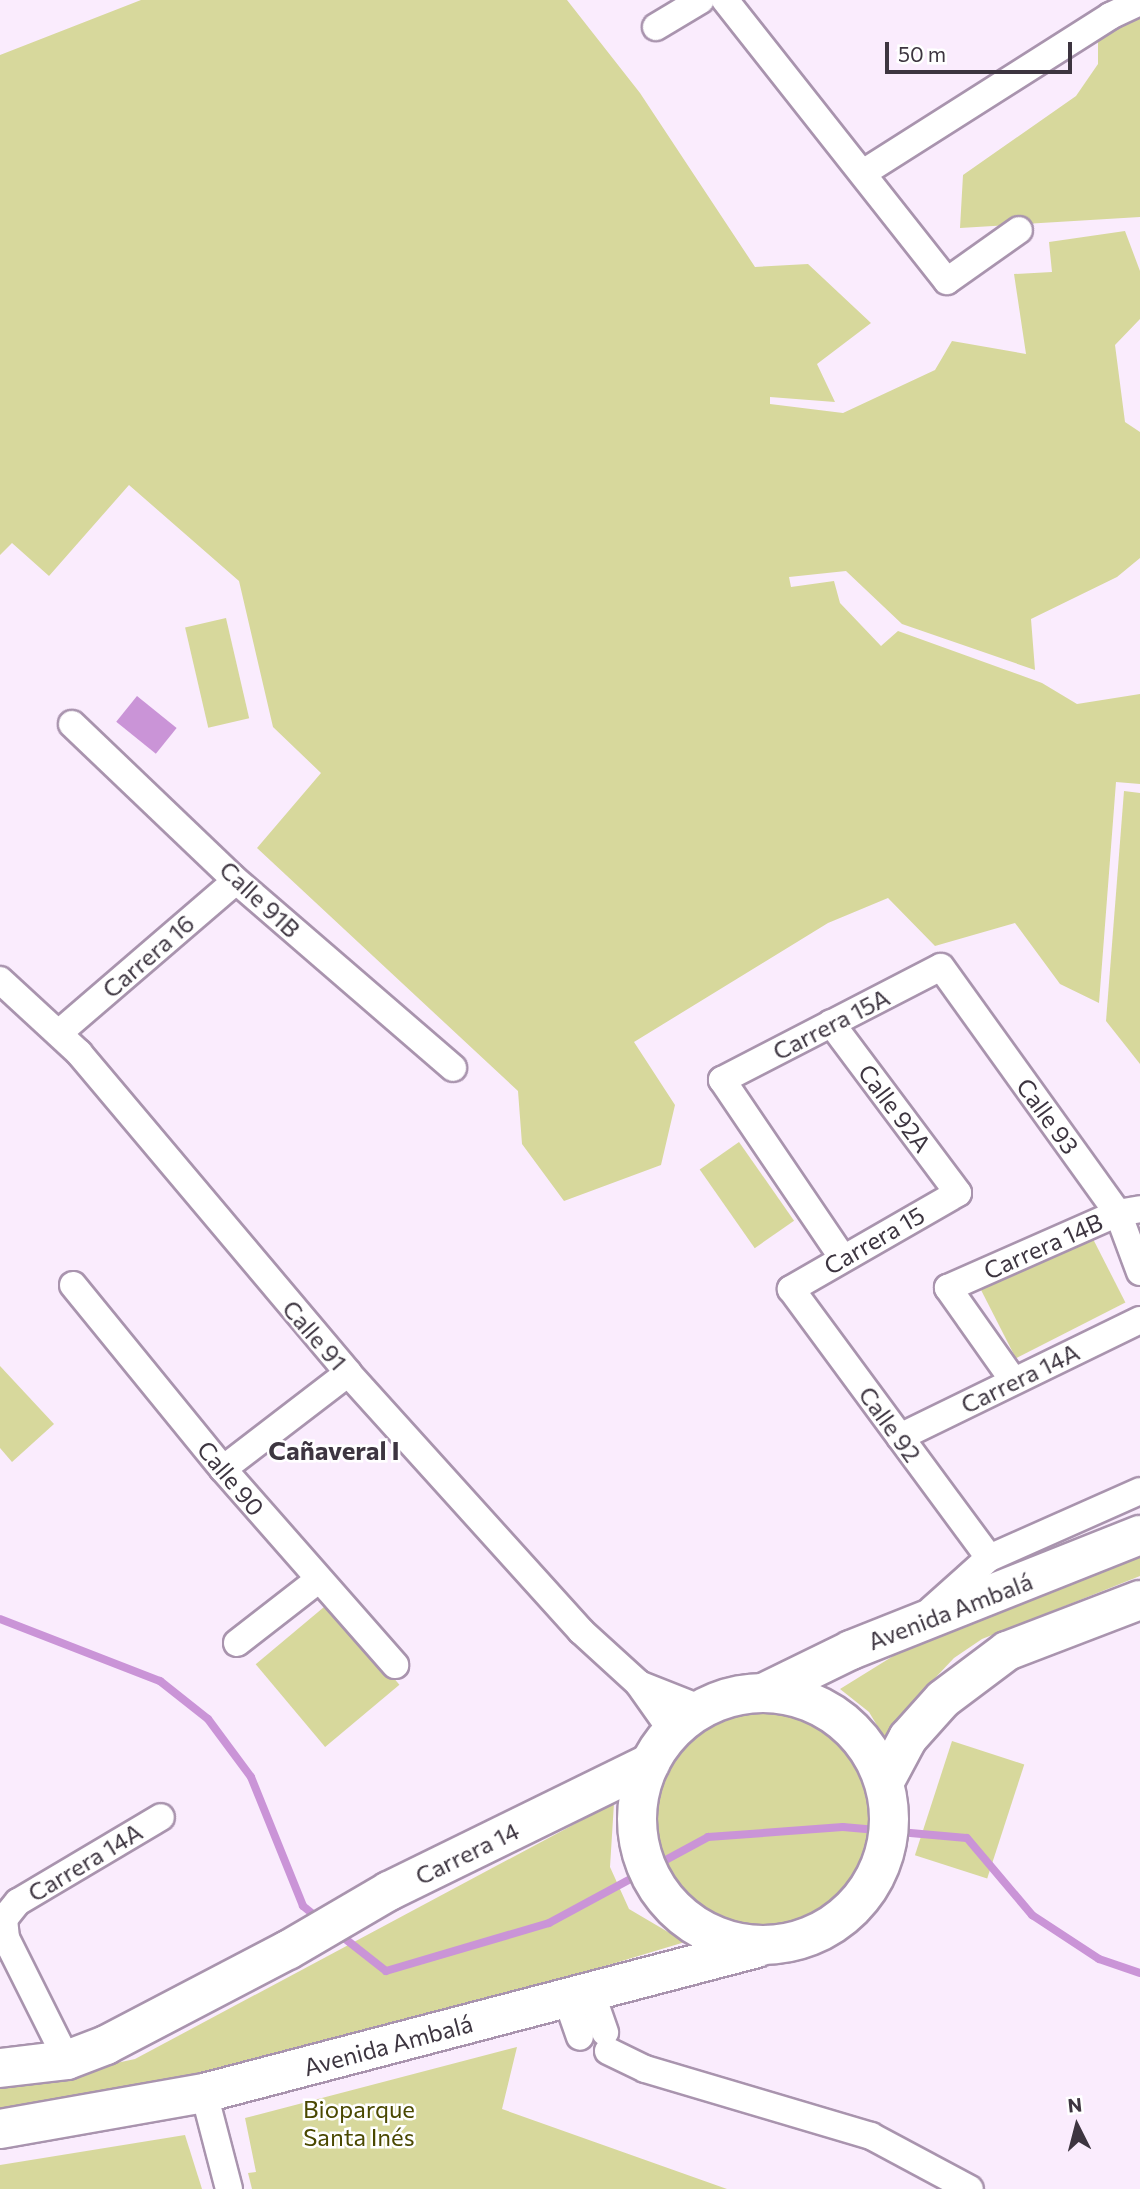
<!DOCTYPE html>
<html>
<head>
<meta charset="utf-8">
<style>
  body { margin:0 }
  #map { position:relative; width:1140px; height:2189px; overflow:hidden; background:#faecfd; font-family:Commissioner,sans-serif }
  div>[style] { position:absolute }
  .green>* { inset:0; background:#d7d89c; transform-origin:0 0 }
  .round { border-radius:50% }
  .water>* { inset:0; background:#ca94d7; transform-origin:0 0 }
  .stream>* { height:8px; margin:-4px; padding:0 4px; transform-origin:4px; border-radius:4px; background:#ca94d7 }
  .roads { filter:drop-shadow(2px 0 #a994ae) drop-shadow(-2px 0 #a994ae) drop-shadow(0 2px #a994ae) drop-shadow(0 -2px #a994ae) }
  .street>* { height:26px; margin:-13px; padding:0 13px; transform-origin:13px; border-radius:13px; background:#fff }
  .primary>* { height:38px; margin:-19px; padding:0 19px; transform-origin:19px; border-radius:19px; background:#fff }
  .primary>.ring { margin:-19px; padding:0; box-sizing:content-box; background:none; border:38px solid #fff; border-radius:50% }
  span { translate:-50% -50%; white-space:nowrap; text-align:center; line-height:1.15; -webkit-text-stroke:5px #fff; paint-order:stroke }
  .street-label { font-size:24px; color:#3d3540 }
  .park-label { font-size:24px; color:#4a4800 }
  .neighbourhood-label { font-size:26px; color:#3d3540; font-weight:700 }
  .north { position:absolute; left:1042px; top:2091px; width:70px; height:70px; -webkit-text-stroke:5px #fff; paint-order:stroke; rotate:354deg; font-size:19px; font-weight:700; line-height:28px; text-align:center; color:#3d3540 }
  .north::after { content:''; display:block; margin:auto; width:24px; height:32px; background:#3d3540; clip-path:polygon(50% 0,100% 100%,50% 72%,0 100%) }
  .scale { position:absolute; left:885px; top:42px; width:187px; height:32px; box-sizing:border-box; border:4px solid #3d3540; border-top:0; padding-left:9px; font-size:21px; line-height:24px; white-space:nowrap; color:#3d3540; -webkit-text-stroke:5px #fff; paint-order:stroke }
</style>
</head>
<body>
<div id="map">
  <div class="green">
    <i style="clip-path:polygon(141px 0,567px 0,640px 93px,755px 267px,808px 264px,871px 323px,817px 364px,835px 402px,770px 397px,770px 404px,843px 413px,935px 370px,952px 341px,1026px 354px,1014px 274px,1052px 272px,1049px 242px,1125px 231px,1140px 271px,1140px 319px,1115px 345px,1125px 422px,1140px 432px,1140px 558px,1117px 577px,1031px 619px,1035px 670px,902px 624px,846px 571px,789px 577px,791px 587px,834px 581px,840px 603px,881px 646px,898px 631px,1042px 683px,1077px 704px,1140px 694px,1140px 784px,1116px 782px,1099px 1003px,1060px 984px,1015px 923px,935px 946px,888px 898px,828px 923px,634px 1042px,675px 1105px,661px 1165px,564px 1201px,522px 1144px,518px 1091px,257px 848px,321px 773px,273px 727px,239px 581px,129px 485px,49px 576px,12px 543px,0 555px,0 55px)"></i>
    <i style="clip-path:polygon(1140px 0,1140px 217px,960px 228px,963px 175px,1076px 96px,1098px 64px,1098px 32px)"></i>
    <i style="left:226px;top:618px;width:103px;height:42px;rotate:77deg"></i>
    <i style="clip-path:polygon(1124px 791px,1140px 793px,1140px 1064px,1106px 1021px)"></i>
    <i style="left:739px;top:1142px;width:96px;height:48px;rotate:55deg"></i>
    <i style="left:1090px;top:1233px;width:78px;height:123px;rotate:63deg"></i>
    <i style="clip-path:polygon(0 1366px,54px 1424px,12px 1462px,0 1448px)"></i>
    <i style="clip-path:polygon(1140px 1556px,1140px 1576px,982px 1639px,954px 1658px,919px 1695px,890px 1747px,869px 1712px,840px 1689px,911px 1645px)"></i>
    <i style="left:330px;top:1602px;width:108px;height:97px;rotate:50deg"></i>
    <i class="round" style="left:651px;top:1709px;width:224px;height:224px"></i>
    <i style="left:952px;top:1741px;width:76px;height:120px;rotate:18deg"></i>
    <i style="clip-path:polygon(614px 1803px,610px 1867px,629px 1909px,685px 1942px,462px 2009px,140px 2088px,0 2111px,0 2088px,135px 2059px)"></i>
    <i style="clip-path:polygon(517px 2047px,502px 2109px,727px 2189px,252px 2189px,248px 2173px,256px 2172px,245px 2118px)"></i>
    <i style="clip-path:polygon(185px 2135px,202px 2189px,0 2189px,0 2165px)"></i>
  </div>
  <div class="water">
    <i style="left:137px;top:696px;width:51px;height:33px;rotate:39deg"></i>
  </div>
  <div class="stream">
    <i style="left:0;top:1619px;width:172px;rotate:21.2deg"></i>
    <i style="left:160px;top:1681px;width:61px;rotate:38.4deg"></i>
    <i style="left:208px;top:1719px;width:72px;rotate:53.4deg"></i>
    <i style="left:251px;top:1777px;width:139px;rotate:68deg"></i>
    <i style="left:303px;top:1906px;width:22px;rotate:39deg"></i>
    <i style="left:339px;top:1934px;width:60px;rotate:38.2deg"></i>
    <i style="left:386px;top:1971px;width:170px;rotate:-16.4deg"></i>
    <i style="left:549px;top:1923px;width:181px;rotate:-28.4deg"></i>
    <i style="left:708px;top:1837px;width:135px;rotate:-4.2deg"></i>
    <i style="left:843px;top:1827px;width:124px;rotate:5.1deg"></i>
    <i style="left:967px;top:1838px;width:101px;rotate:49.8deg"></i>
    <i style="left:1032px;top:1915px;width:80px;rotate:33.3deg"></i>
    <i style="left:1099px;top:1959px;width:43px;rotate:18.9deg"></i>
  </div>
  <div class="roads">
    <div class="street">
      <i style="left:725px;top:0;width:358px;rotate:51.7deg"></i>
      <i style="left:947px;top:281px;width:88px;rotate:-35.3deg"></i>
      <i style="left:656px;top:27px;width:52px;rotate:-31deg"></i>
      <i style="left:863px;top:173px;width:293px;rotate:-32.4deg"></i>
      <i style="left:1110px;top:16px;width:33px;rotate:-25deg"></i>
      <i style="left:72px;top:724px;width:221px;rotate:43.7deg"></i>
      <i style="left:232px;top:877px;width:292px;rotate:40.8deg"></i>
      <i style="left:0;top:980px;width:108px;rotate:42.7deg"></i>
      <i style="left:79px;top:1053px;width:418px;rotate:49.9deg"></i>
      <i style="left:348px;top:1373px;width:348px;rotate:47.9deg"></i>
      <i style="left:581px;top:1631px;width:77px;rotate:42.4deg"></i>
      <i style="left:638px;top:1683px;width:59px;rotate:54.7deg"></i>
      <i style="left:831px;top:1023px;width:212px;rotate:53.2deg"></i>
      <i style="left:958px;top:1193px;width:193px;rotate:150.1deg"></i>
      <i style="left:791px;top:1289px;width:334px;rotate:53.6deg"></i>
      <i style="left:60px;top:1032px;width:225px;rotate:-40.7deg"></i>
      <i style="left:231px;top:885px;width:8px;rotate:-83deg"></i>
      <i style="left:842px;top:1257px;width:214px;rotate:-124.1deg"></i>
      <i style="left:722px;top:1080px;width:246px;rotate:-27.3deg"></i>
      <i style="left:941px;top:967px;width:303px;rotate:54.3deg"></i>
      <i style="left:1118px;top:1213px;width:63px;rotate:69.6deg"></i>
      <i style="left:73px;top:1285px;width:237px;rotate:50.8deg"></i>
      <i style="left:223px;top:1469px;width:261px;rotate:48.7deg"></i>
      <i style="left:1013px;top:1380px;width:113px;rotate:-125.2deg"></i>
      <i style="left:948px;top:1288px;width:186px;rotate:-23.8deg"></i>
      <i style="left:1118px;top:1213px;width:22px;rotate:-10deg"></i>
      <i style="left:900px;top:1437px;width:267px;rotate:-26deg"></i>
      <i style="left:223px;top:1469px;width:158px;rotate:-37.5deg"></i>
      <i style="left:931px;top:1610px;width:78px;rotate:-41.9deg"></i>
      <i style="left:989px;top:1558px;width:165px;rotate:-23.9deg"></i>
      <i style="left:237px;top:1643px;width:101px;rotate:-37.8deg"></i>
      <i style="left:639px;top:1684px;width:68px;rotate:21.6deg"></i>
      <i style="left:590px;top:1989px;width:46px;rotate:70.8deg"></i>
      <i style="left:566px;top:1997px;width:42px;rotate:70.7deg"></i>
      <i style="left:608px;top:2051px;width:41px;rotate:25.9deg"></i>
      <i style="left:645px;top:2069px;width:236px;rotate:16.5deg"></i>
      <i style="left:871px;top:2136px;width:112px;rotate:28.2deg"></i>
      <i style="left:67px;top:2060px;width:136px;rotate:-116.6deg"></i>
      <i style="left:6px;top:1938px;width:19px;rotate:-96deg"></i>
      <i style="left:4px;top:1919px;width:22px;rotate:-51deg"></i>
      <i style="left:18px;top:1902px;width:166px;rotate:-30.7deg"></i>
      <i style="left:204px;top:2093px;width:99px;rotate:75.4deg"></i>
    </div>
    <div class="primary">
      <i class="ring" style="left:637px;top:1693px;width:214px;height:214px"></i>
      <i style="left:763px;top:1693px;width:98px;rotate:-26deg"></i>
      <i style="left:851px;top:1650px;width:311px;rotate:-21.7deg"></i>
      <i style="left:885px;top:1781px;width:49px;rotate:-61.9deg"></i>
      <i style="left:908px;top:1738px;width:52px;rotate:-48.1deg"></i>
      <i style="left:943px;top:1699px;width:80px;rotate:-36.9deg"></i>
      <i style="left:1007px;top:1651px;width:142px;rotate:-21deg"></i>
      <i style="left:0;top:2068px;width:67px;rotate:-6.8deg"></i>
      <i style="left:67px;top:2060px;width:42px;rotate:-21deg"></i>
      <i style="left:106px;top:2045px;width:205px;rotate:-27.6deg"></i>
      <i style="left:288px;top:1950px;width:117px;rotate:-30.3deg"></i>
      <i style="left:389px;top:1891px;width:291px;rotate:-26.1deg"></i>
      <i style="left:0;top:2129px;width:207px;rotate:-10deg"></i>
      <i style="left:204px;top:2093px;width:572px;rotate:-14.69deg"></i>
    </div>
  </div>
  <div class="street-label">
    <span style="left:260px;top:899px;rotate:43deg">Calle 91B</span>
    <span style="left:148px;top:956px;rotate:-41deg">Carrera 16</span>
    <span style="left:831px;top:1024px;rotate:-27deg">Carrera 15A</span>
    <span style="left:895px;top:1108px;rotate:53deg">Calle 92A</span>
    <span style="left:1048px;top:1116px;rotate:54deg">Calle 93</span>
    <span style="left:874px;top:1240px;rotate:-30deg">Carrera 15</span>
    <span style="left:1043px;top:1246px;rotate:-24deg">Carrera 14B</span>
    <span style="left:315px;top:1335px;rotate:49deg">Calle 91</span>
    <span style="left:1020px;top:1378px;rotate:-26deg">Carrera 14A</span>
    <span style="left:890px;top:1424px;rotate:54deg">Calle 92</span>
    <span style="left:231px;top:1478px;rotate:50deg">Calle 90</span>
    <span style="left:950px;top:1611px;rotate:-21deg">Avenida Ambalá</span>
    <span style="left:467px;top:1853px;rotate:-26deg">Carrera 14</span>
    <span style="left:85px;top:1862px;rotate:-31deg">Carrera 14A</span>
    <span style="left:388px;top:2045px;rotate:-15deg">Avenida Ambalá</span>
  </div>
  <div class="park-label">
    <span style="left:359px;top:2123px">Bioparque<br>Santa Inés</span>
  </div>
  <div class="neighbourhood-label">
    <span style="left:334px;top:1450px">Cañaveral I</span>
  </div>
  <div class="north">N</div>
  <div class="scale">50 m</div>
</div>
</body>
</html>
